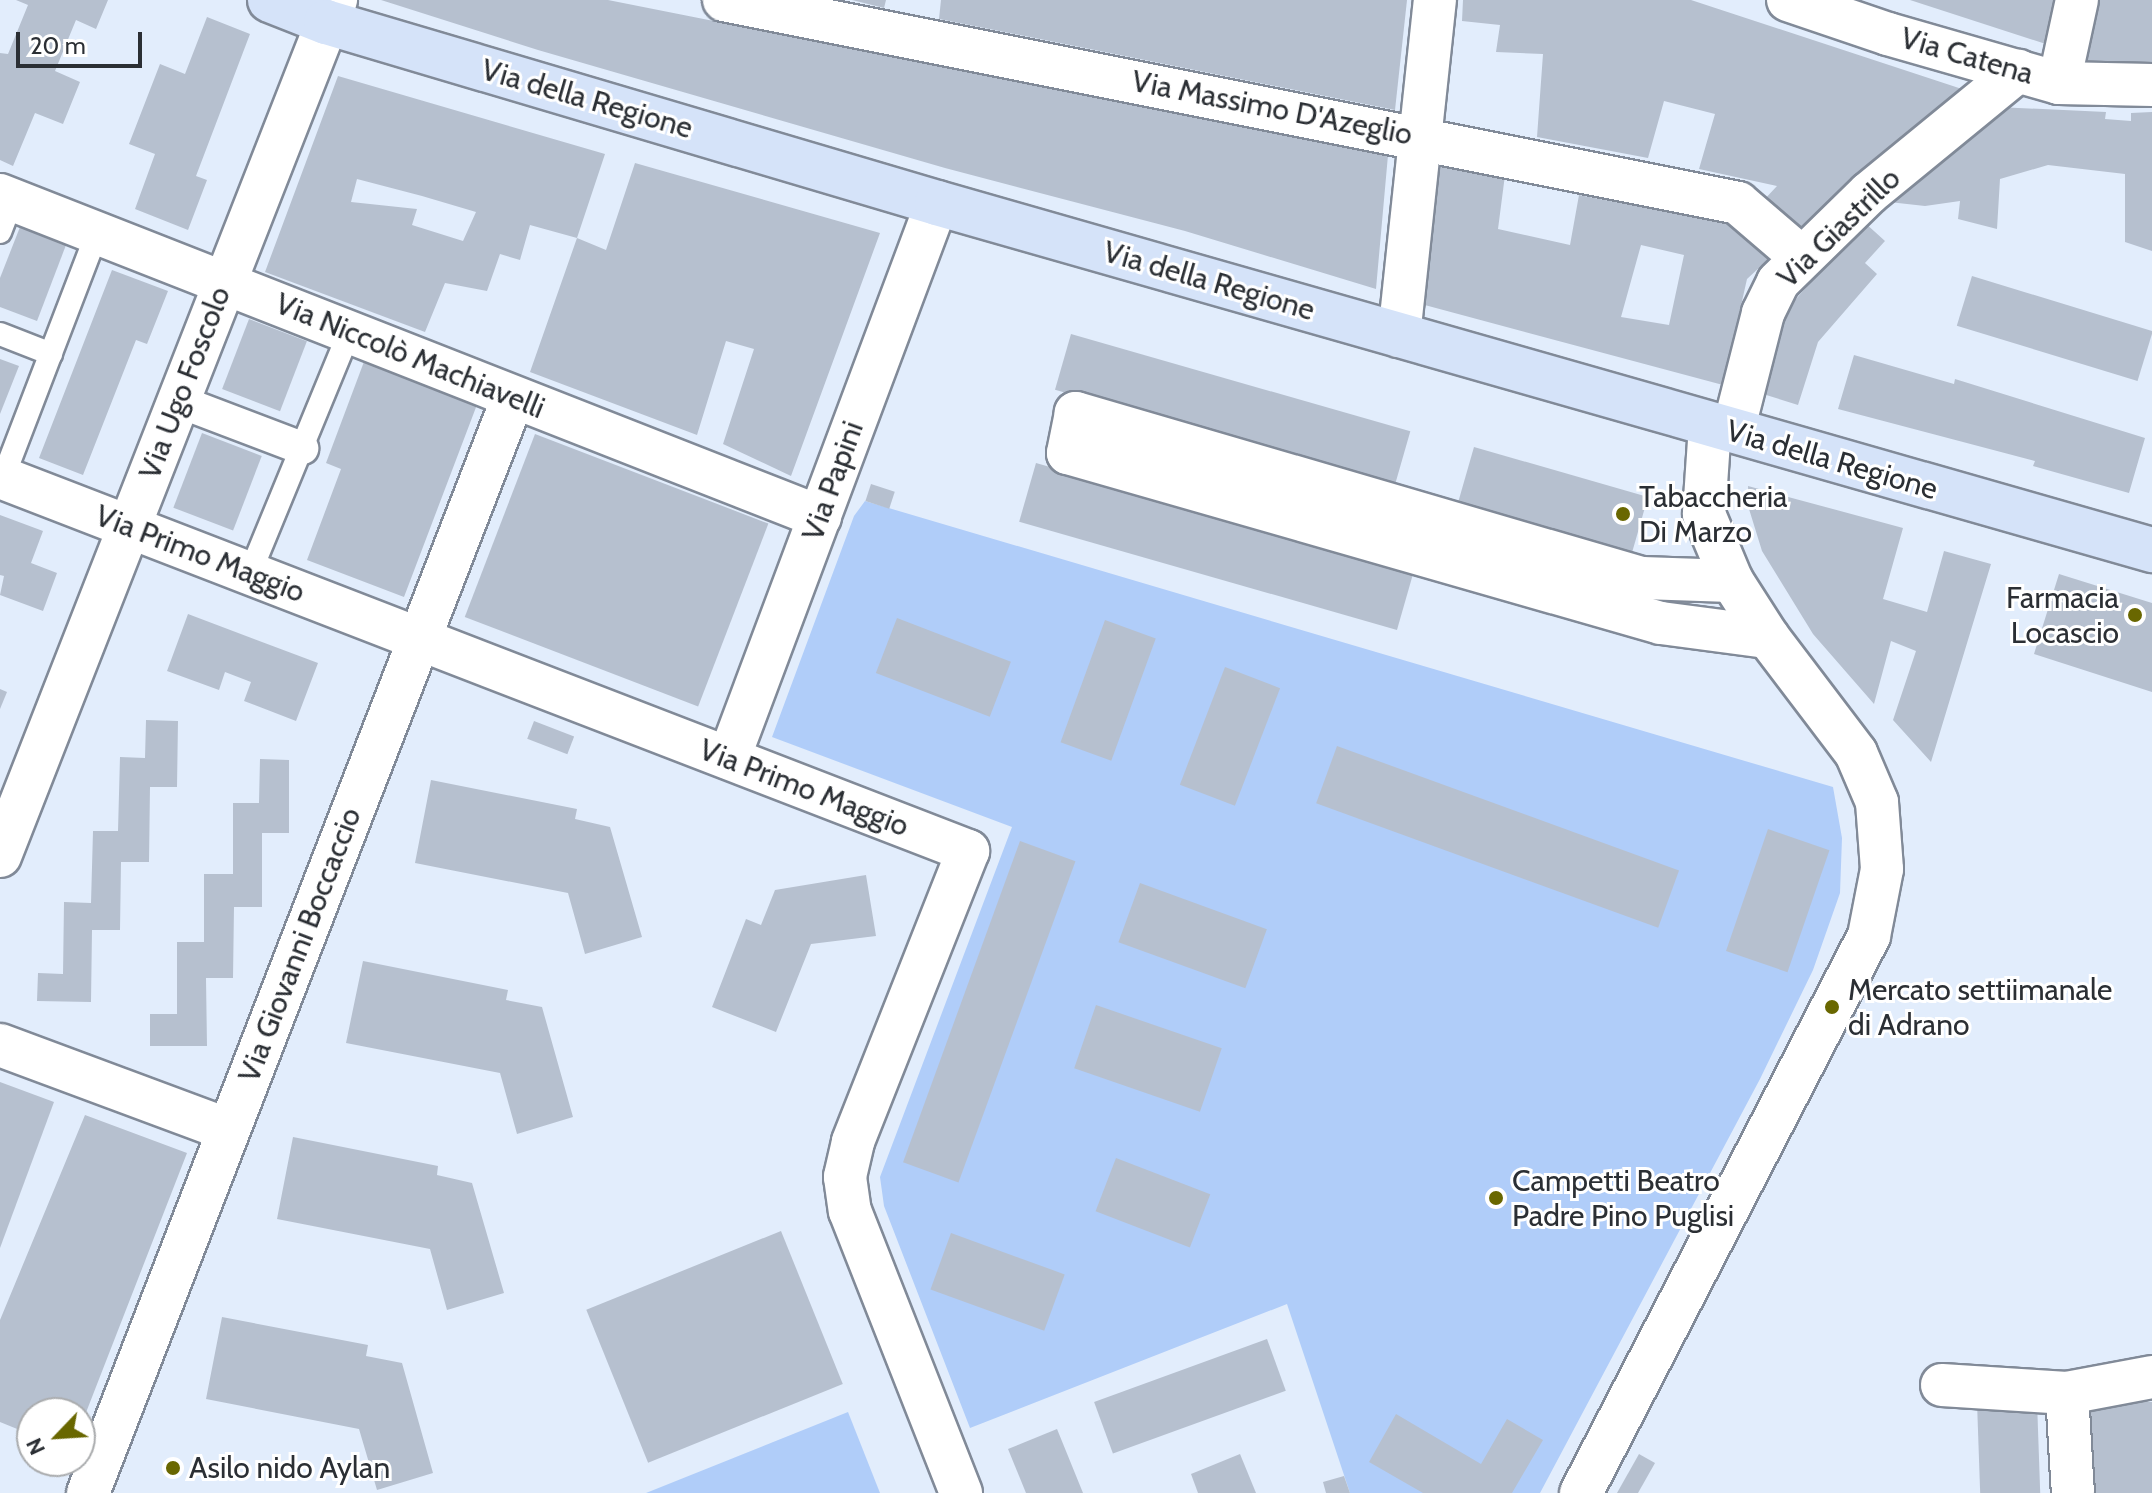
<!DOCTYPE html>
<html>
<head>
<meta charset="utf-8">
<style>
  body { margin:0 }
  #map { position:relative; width:2152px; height:1493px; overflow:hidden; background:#e2edfc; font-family:Cabin,sans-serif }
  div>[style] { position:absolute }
  .green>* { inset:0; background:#b0cdf9 }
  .building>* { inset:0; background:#b6c0cf; transform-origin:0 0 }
  .roads { filter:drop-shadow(2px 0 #818a98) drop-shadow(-2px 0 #818a98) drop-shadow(0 2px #818a98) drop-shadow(0 -2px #818a98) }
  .service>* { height:22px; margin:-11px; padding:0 11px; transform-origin:11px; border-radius:11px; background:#fff }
  .pedestrian>* { height:32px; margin:-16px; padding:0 16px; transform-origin:16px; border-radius:16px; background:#fff }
  .minor>* { height:42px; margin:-21px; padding:0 21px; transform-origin:21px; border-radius:21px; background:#fff }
  .secondary>* { height:44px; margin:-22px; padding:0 22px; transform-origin:22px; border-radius:22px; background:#d5e3f9 }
  .dots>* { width:22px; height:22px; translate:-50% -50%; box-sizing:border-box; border:4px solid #fff; border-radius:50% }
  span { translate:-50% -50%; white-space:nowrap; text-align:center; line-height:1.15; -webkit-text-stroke:6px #fff; paint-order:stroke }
  .street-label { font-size:30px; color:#2b2f34 }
  .poi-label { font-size:30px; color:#2b2f34 }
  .left { translate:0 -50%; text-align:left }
  .right { translate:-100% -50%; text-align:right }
  .north { position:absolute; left:16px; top:1397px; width:80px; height:80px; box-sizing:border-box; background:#fff; border:2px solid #aaacae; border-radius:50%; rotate:245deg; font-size:22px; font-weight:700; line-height:32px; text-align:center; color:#2b2f34 }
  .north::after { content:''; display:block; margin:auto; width:28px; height:36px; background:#696700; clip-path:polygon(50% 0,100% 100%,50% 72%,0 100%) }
  .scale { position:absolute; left:16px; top:32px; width:126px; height:36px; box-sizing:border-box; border:4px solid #2b2f34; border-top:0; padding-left:10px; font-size:24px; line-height:28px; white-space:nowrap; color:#2b2f34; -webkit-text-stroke:6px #fff; paint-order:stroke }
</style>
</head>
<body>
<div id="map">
  <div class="green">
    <i style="clip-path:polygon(865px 501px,1833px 787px,1842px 838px,1840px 893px,1813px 970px,1760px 1079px,1540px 1493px,1350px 1493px,1287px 1304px,970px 1428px,884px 1206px,880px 1177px,1012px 827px,772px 737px,854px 516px)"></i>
    <i style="clip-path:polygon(848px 1412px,880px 1493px,646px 1493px)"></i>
  </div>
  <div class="building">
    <i style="clip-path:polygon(16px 0,108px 0,96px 29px,76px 20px,55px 71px,80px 82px,63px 124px,35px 113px,13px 166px,0 160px,0 53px,8px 54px,28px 5px)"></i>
    <i style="clip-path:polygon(381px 0,608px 0,1388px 155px,1376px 289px,1185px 231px,945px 168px,538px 50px)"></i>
    <i style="clip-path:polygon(852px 0,886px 0,884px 8px)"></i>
    <i style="clip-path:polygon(941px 0,1407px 0,1395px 110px,939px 19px)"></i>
    <i style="clip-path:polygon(1463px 0,1691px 0,1965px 90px,1796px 233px,1763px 201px,1777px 186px,1699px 169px,1715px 114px,1664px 101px,1648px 158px,1537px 137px,1543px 54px,1496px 52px,1500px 25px,1462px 21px)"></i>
    <i style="clip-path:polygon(1910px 0,2065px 0,2055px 47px)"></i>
    <i style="clip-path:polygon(2093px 0,2152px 0,2152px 67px,2078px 60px)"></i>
    <i style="clip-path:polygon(207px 17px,250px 34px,196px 176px,207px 180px,188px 230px,135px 209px,155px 154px,129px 144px,160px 64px,185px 74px)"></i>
    <i style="clip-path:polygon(evenodd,338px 76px,605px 154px,577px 238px,530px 225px,520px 260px,500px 254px,487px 291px,445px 283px,425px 332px,265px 272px,338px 76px,357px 179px,422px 196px,476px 212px,463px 241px,412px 225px,417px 209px,351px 202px,357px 179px)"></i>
    <i style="clip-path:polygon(1997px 107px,2106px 112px,2105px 119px,2131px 121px,2131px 113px,2152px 112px,2152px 251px,2125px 242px,2125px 174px,2048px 165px,2000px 179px,1997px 229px,1958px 219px,1960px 201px,1925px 206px,1880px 201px)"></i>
    <i style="clip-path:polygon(635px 163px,880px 233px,791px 476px,723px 444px,754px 349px,726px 341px,697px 435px,530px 372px,577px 238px,606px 250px)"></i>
    <i style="clip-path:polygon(evenodd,1436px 163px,1505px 175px,1498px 229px,1570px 245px,1579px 195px,1736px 225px,1775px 253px,1747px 279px,1723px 385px,1421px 304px,1436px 163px,1641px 245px,1684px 255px,1669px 325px,1621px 317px,1641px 245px)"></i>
    <i style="clip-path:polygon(1864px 222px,1885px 241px,1865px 263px,1877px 274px,1818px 342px,1798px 405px,1763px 394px,1788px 308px)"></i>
    <i style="clip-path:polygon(20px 227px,66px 245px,37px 321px,0 307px,0 278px)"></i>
    <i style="clip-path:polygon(112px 270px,168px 291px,147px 344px,136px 340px,83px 475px,39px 458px)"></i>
    <i style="left:1972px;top:276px;width:189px;height:52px;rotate:17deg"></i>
    <i style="left:249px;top:319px;width:62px;height:75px;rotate:21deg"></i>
    <i style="left:1071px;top:334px;width:353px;height:58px;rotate:16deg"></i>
    <i style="clip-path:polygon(1854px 355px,1954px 384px,1955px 379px,2145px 438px,2129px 493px,2033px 466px,2035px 461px,1838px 409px)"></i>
    <i style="clip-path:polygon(0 359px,19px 366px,0 414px)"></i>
    <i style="clip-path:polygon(365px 359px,478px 402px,404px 597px,307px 560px,341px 469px,326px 463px)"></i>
    <i style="left:202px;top:433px;width:64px;height:80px;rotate:21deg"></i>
    <i style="left:535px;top:434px;width:250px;height:196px;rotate:21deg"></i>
    <i style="left:1474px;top:447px;width:181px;height:64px;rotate:16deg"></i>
    <i style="left:1036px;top:463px;width:393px;height:61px;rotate:16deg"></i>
    <i style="left:871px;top:484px;width:25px;height:18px;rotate:18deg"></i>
    <i style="clip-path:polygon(1748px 486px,1903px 528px,1883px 599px,1927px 612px,1944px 551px,1991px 564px,1931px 762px,1893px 720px,1916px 651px,1891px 641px,1874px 704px,1813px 634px,1762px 551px,1749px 509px)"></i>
    <i style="clip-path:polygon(0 515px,43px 531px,31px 563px,57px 573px,43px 611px,0 595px,4px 576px,0 575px)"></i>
    <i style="clip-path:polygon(2059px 574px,2152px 603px,2152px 692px,2034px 654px)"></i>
    <i style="clip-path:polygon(188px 614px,318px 663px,296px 721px,244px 701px,251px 682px,225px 672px,219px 690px,167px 671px)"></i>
    <i style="left:897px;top:618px;width:122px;height:59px;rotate:21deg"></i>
    <i style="left:1105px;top:620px;width:54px;height:130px;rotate:20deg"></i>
    <i style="left:1225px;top:667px;width:59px;height:126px;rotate:21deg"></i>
    <i style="clip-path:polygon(0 689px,7px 692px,0 709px)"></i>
    <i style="clip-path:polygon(146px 720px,178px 721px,177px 787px,150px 787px,149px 862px,121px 862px,120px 930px,92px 930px,91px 1002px,37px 1001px,38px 973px,63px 974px,64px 902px,91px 903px,93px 831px,118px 831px,120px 757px,145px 758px)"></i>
    <i style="left:534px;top:721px;width:43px;height:19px;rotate:21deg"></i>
    <i style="left:1337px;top:746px;width:364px;height:61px;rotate:20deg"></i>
    <i style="clip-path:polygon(260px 759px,289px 760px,289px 833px,262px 833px,262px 907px,234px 907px,233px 978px,206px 978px,207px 1046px,150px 1046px,150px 1014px,177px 1014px,177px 942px,204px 942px,204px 874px,233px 874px,233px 803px,259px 803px)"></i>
    <i style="clip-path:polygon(431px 780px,577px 809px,575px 819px,610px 827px,642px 937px,585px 954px,568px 893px,415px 863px)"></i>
    <i style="left:1768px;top:829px;width:65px;height:129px;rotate:19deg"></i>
    <i style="left:1020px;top:841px;width:59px;height:342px;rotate:20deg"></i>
    <i style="clip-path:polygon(866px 875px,876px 936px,811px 944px,776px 1032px,712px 1007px,746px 919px,761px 925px,775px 890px)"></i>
    <i style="left:1140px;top:883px;width:135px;height:63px;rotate:20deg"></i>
    <i style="clip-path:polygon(363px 961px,508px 990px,506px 1000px,542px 1007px,573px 1117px,517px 1134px,500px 1073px,346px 1043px)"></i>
    <i style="left:1096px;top:1005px;width:133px;height:67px;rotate:19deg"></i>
    <i style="clip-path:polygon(0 1082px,54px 1102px,0 1248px)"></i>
    <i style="clip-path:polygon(85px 1115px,187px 1153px,80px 1428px,80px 1413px,32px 1413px,32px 1435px,0 1422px,0 1320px)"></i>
    <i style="clip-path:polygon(293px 1137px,438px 1166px,437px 1175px,472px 1183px,504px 1293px,447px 1310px,430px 1249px,277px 1219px)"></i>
    <i style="left:1116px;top:1158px;width:101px;height:57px;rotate:21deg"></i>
    <i style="left:781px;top:1231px;width:165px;height:210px;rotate:68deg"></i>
    <i style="left:951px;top:1233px;width:121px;height:60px;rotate:20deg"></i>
    <i style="clip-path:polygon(222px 1317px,368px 1345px,366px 1356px,402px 1363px,433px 1473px,377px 1490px,359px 1429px,206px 1399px)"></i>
    <i style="left:1267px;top:1339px;width:55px;height:184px;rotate:70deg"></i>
    <i style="left:2037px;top:1401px;width:92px;height:60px;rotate:88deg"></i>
    <i style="left:2152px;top:1402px;width:91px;height:63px;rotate:90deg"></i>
    <i style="clip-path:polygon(1396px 1414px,1481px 1464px,1507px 1419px,1543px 1440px,1512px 1493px,1423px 1493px,1369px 1462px)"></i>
    <i style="clip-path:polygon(1057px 1429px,1083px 1493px,1026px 1493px,1008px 1449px)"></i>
    <i style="clip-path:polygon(1240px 1454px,1256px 1493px,1198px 1493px,1191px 1474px)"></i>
    <i style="clip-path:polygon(1639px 1454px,1655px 1463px,1638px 1493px,1617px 1493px)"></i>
    <i style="clip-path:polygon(1344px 1476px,1350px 1493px,1326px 1493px,1323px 1482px)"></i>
  </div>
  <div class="roads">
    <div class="service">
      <i style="left:0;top:232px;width:34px;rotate:-69deg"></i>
      <i style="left:0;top:334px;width:55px;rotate:21.4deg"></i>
      <i style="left:3px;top:478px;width:262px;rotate:-69deg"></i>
      <i style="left:250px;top:573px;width:260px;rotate:-67.6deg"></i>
    </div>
    <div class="pedestrian">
      <i style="left:178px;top:401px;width:133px;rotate:20.8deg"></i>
    </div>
    <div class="minor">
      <i style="left:724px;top:0;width:1034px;rotate:11.32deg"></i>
      <i style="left:1738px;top:203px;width:83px;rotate:40.6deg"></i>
      <i style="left:1788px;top:0;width:106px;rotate:18.8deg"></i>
      <i style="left:1888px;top:34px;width:178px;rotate:16deg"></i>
      <i style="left:2059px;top:83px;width:93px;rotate:1.2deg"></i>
      <i style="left:2059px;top:83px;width:85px;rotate:-77.8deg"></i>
      <i style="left:0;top:195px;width:881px;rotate:21.44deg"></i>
      <i style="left:1399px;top:336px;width:338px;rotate:-83.9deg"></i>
      <i style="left:1733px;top:431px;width:122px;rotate:-75.7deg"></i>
      <i style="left:1763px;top:313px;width:34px;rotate:-64deg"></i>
      <i style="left:1778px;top:282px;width:127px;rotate:-44.4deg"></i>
      <i style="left:1869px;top:193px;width:193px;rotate:-39.3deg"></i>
      <i style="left:0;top:477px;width:1038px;rotate:21.12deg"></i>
      <i style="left:968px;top:851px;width:313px;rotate:111.6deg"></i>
      <i style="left:853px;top:1142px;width:36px;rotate:103deg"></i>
      <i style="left:845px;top:1177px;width:34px;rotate:82deg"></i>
      <i style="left:850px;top:1211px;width:303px;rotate:68.5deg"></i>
      <i style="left:1732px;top:581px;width:91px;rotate:-178.1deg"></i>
      <i style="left:1641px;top:578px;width:589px;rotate:-163.72deg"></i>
      <i style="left:1076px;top:413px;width:41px;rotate:101.3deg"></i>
      <i style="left:1068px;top:453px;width:617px;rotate:16deg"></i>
      <i style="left:1661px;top:623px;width:108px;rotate:7.5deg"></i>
      <i style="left:729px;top:758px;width:593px;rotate:-69.46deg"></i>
      <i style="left:0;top:856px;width:920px;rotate:-68.57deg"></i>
      <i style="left:0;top:1045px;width:243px;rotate:20.4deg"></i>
      <i style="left:1942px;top:1385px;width:125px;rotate:3.7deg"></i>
      <i style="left:2067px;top:1393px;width:86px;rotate:-10.7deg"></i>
      <i style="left:2067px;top:1393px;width:100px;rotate:86.6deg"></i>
      <i style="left:88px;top:1493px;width:1175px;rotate:-68.79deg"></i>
      <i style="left:1581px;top:1493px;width:627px;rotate:-62.66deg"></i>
      <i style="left:1869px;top:936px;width:68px;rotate:-79deg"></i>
      <i style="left:1882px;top:869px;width:67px;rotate:-94.3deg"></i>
      <i style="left:1877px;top:802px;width:53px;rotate:-113.2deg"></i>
      <i style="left:1856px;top:753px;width:146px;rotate:-127.2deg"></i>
      <i style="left:1768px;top:637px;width:67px;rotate:-122.7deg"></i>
      <i style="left:1732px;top:581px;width:73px;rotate:-112.7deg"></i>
      <i style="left:1704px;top:514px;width:89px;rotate:-86.1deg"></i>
    </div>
    <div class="secondary">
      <i style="left:270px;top:0;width:60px;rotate:21.4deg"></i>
      <i style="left:326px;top:22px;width:637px;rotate:16.5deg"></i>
      <i style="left:937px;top:203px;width:1264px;rotate:15.94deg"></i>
    </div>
  </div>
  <div class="dots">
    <i style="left:1623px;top:514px;background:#696700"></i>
    <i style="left:2135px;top:615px;background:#696700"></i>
    <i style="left:1832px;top:1007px;background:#696700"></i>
    <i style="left:1496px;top:1198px;background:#696700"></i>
    <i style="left:173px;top:1468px;background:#696700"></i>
  </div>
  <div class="street-label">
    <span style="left:1967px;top:56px;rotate:16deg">Via Catena</span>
    <span style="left:587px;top:99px;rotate:16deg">Via della Regione</span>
    <span style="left:1272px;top:108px;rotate:11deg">Via Massimo D'Azeglio</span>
    <span style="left:1839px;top:228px;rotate:-44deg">Via Giastrillo</span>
    <span style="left:1209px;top:281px;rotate:16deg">Via della Regione</span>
    <span style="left:410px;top:356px;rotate:22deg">Via Niccolò Machiavelli</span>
    <span style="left:185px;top:383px;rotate:-69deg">Via Ugo Foscolo</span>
    <span style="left:1832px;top:460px;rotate:16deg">Via della Regione</span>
    <span style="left:833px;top:481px;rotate:-70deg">Via Papini</span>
    <span style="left:200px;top:554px;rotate:21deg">Via Primo Maggio</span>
    <span style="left:804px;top:788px;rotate:21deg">Via Primo Maggio</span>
    <span style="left:300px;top:945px;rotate:-69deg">Via Giovanni Boccaccio</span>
  </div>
  <div class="poi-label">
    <span class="left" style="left:1639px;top:514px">Tabaccheria<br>Di Marzo</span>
    <span class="right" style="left:2119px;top:615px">Farmacia<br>Locascio</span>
    <span class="left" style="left:1848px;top:1007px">Mercato settiimanale<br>di Adrano</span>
    <span class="left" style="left:1512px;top:1198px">Campetti Beatro<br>Padre Pino Puglisi</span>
    <span class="left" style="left:189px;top:1468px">Asilo nido Aylan</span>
  </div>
  <div class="north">N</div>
  <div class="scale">20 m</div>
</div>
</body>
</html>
